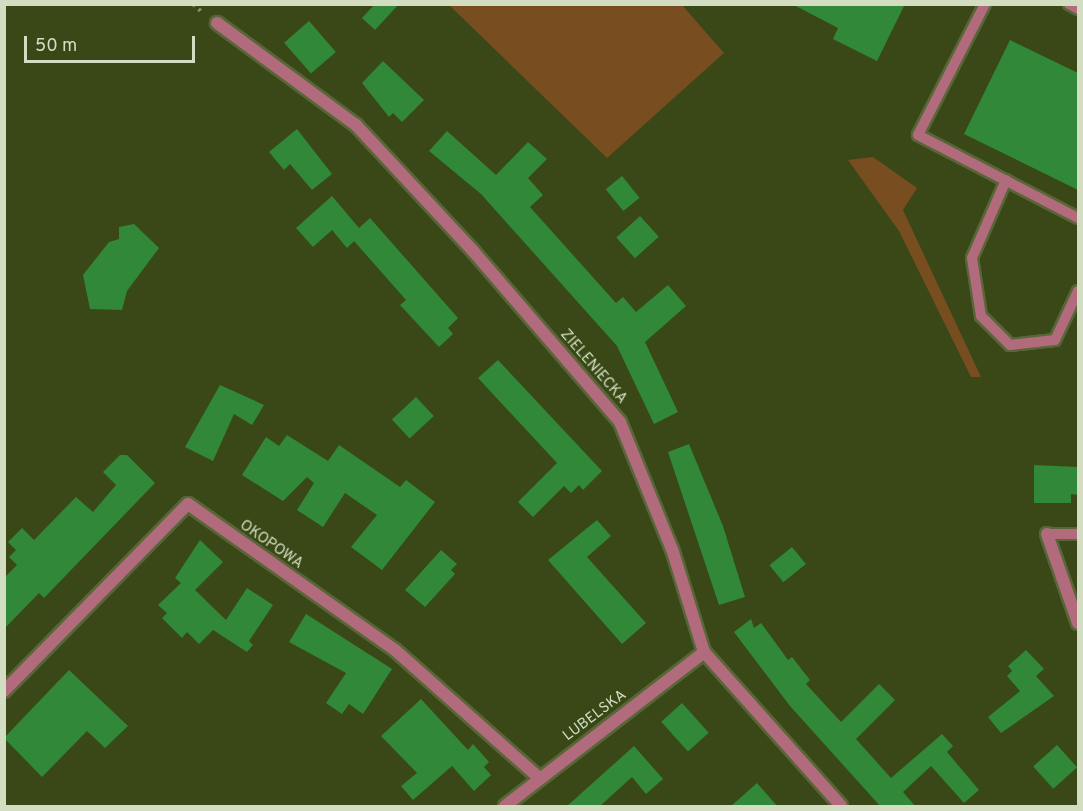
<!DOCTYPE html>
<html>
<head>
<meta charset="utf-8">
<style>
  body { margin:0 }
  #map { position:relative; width:1083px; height:811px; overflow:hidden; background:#394816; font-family:Overpass,sans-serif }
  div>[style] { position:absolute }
  .green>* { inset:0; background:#784d20 }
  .building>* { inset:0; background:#308838; transform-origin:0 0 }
  .path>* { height:4px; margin-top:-2px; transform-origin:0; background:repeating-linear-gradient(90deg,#7e8b63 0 3px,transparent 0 7.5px) }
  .roads { filter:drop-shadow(2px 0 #586638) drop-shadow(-2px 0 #586638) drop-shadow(0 2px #586638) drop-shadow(0 -2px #586638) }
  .service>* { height:10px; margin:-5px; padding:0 5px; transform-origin:5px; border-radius:5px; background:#b16b7c }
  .minor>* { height:12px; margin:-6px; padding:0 6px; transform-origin:6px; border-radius:6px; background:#b16b7c }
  span { translate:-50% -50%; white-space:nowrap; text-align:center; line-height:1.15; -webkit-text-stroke:4.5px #394816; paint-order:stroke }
  .street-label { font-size:15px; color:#d2ddc2 }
  .frame { position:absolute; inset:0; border:6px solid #d2ddc2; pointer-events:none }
  .scale { position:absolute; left:24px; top:36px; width:171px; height:27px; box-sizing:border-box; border:3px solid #d2ddc2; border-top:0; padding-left:8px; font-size:18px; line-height:21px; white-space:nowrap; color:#d2ddc2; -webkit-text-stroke:4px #394816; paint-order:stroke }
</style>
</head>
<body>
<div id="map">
  <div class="green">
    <i style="clip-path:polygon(449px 5px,682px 5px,724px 53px,607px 158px)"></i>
    <i style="clip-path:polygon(873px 157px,917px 188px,903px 210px,981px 377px,971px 377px,899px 231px,848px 160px)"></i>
  </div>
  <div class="building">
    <i style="clip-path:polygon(375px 4px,399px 4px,375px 30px,362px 18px)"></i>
    <i style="clip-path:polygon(792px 4px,905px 4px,877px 61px,833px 39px,838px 28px)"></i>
    <i style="left:309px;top:21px;width:41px;height:33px;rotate:49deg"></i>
    <i style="clip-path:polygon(1010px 40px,1078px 73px,1078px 190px,964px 134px)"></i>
    <i style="clip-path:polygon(383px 61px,424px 100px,402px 122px,393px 113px,389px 117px,362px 83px)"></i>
    <i style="clip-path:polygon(297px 129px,332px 174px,312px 190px,290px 164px,284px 170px,269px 152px)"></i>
    <i style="clip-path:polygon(447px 131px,496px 175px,528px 142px,547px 159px,528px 178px,543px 195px,530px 207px,616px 303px,623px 297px,636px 312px,668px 285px,686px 306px,645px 342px,678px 412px,654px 424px,617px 346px,481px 194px,429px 151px)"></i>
    <i style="left:622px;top:176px;width:28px;height:21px;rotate:51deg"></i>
    <i style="clip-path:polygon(332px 196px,359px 228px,370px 218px,458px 318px,448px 328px,453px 334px,439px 347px,400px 305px,406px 300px,354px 241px,347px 248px,332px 230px,313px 247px,296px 228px)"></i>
    <i style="left:640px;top:216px;width:28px;height:32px;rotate:48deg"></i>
    <i style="clip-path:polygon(134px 224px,159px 248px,127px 291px,122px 310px,90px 309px,83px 275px,109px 242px,119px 239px,119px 227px)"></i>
    <i style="clip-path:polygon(498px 360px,602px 471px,583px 490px,579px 485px,571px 493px,564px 486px,533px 517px,518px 502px,557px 463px,478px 378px)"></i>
    <i style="clip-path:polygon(220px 385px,264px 405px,252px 425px,234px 414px,213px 461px,185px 447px)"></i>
    <i style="left:416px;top:397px;width:26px;height:33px;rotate:47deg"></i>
    <i style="clip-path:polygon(287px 435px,328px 461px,339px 445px,400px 487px,406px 480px,435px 502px,382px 570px,351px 547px,377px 515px,345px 493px,323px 527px,297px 510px,314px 483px,307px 477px,283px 501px,242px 475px,266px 437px,279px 446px)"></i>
    <i style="clip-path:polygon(689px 444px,723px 526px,745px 597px,719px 605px,668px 452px)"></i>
    <i style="clip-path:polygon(120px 455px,127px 455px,155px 483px,44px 598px,39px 593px,4px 629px,4px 578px,17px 565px,9px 557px,16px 550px,8px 542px,22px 528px,34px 540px,76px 497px,93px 512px,116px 485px,103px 472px)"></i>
    <i style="clip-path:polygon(1034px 465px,1078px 467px,1078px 495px,1071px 494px,1071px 503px,1034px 503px)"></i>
    <i style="clip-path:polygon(597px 520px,611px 536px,587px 557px,646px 623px,622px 644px,548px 560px)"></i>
    <i style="clip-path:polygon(200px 540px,223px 562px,195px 590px,226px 620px,247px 588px,273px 605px,249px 641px,253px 645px,247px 652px,213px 630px,199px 644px,187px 632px,182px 638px,162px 618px,167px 613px,158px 605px,181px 583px,175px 578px)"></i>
    <i style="left:792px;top:547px;width:22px;height:29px;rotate:51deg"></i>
    <i style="clip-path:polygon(441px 550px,457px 564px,451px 570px,455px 574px,425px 607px,405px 590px)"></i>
    <i style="clip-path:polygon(306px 614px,392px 669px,363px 714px,349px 704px,342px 714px,326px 703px,346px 673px,289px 642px)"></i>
    <i style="clip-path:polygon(751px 619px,754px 628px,761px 623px,788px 660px,792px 657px,810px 680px,806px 684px,841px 722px,879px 684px,895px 700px,856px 739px,891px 778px,942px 734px,953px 746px,947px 752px,979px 790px,964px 803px,931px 766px,903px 792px,916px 807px,881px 807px,790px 706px,734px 632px)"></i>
    <i style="clip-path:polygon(1026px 650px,1044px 669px,1036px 676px,1054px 696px,1001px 733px,988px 717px,1020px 691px,1007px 676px,1012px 671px,1008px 666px)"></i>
    <i style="clip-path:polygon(69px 670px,128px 726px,105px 748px,87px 731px,42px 777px,4px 738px)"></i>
    <i style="clip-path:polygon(421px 699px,468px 750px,473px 744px,489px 762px,484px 767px,491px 775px,474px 791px,452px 766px,413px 800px,401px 786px,417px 773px,381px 736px)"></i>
    <i style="left:682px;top:703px;width:40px;height:28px;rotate:48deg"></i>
    <i style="left:1057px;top:745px;width:30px;height:32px;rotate:48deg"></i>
    <i style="clip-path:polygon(634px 746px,663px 779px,646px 794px,632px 777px,599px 807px,566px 807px)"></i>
    <i style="clip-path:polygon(757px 783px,778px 807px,730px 807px)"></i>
  </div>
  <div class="path">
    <i style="left:193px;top:4px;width:15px;rotate:42deg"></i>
  </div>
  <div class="roads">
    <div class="service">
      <i style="left:985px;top:4px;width:147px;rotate:117.1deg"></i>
      <i style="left:918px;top:135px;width:180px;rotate:27.4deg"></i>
      <i style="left:1069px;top:4px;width:10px;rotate:29deg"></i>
      <i style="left:1006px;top:180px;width:85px;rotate:113.6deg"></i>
      <i style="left:972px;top:258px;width:59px;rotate:81.2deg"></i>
      <i style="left:981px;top:316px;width:41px;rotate:45deg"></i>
      <i style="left:1010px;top:345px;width:45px;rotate:-6.3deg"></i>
      <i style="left:1055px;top:340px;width:54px;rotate:-64.9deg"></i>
      <i style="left:1047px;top:534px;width:31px"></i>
    </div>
    <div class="minor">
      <i style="left:217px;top:23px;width:172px;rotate:36.3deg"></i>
      <i style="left:356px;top:125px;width:172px;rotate:47.1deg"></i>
      <i style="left:473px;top:251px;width:225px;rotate:49.3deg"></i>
      <i style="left:620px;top:422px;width:140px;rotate:67.8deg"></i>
      <i style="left:673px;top:552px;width:105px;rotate:72.8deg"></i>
      <i style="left:704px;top:652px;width:206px;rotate:48.3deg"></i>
      <i style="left:1047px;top:534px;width:94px;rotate:70.8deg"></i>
      <i style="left:4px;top:691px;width:262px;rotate:-45.5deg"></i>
      <i style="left:188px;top:504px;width:253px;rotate:35.2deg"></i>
      <i style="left:395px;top:650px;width:191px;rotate:41.6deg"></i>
      <i style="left:505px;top:806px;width:252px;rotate:-37.7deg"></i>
    </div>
  </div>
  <div class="street-label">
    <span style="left:593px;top:367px;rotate:49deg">ZIELENIECKA</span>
    <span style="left:271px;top:545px;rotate:35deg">OKOPOWA</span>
    <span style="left:595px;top:716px;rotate:-37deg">LUBELSKA</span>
  </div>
  <div class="frame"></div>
  <div class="scale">50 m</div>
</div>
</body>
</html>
